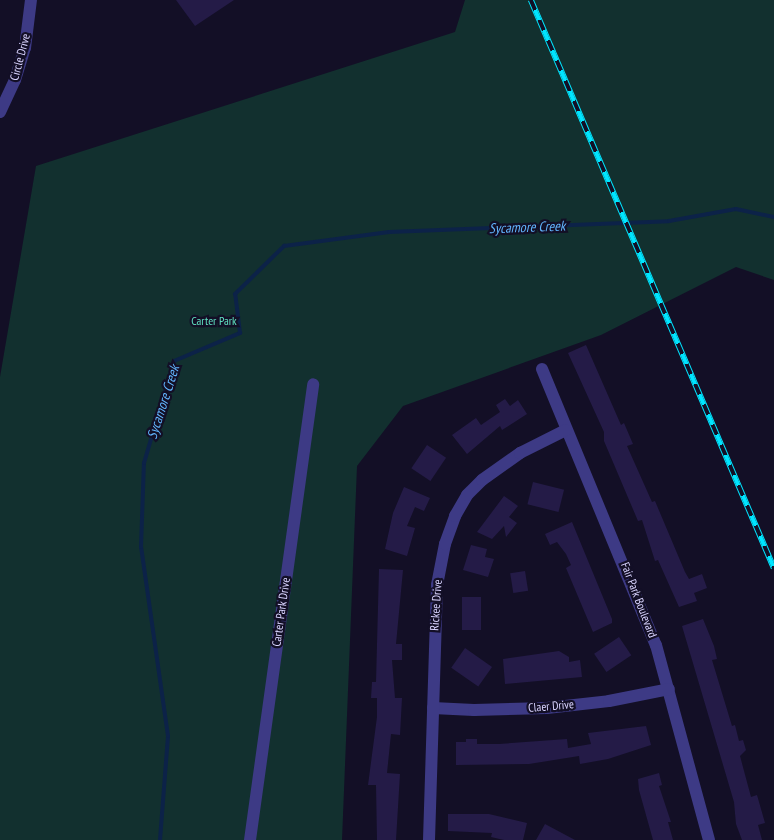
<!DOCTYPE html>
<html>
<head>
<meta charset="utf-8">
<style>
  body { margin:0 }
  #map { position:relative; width:774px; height:840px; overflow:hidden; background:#130f26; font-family:"PT Sans Narrow",sans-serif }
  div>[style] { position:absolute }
  .green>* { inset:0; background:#12302f }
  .stream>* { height:4px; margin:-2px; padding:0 2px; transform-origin:2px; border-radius:2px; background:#0c2248 }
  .building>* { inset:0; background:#241b47; transform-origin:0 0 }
  .minor>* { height:12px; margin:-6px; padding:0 6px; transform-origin:6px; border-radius:6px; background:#3d3a85 }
  .rail>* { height:5.5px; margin-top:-2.75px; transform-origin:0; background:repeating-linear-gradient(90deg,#130f26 0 11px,#00e5ff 0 22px); box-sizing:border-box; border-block:1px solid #00e5ff }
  span { translate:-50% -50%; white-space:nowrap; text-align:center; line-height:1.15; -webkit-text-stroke:4.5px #130f26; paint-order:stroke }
  .street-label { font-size:12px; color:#d9d4ff }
  .park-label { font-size:12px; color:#5fe0c0 }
  .water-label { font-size:14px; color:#62b6ff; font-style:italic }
</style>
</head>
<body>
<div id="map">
  <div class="green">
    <i style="clip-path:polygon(465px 0,774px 0,774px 280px,736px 267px,601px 335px,403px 406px,357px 466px,342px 840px,0 840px,0 377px,36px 166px,455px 32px)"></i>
  </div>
  <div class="stream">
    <i style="left:160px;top:840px;width:104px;rotate:-85.6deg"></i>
    <i style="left:168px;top:736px;width:191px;rotate:-98.1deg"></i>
    <i style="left:141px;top:547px;width:84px;rotate:-88deg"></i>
    <i style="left:144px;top:463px;width:106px;rotate:-73.6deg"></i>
    <i style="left:174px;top:361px;width:72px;rotate:-23deg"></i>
    <i style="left:240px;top:333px;width:39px;rotate:-97deg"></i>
    <i style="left:235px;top:294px;width:69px;rotate:-44.4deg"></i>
    <i style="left:284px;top:246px;width:106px;rotate:-7.6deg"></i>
    <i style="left:389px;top:232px;width:280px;rotate:-2.2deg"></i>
    <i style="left:669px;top:221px;width:68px;rotate:-10.2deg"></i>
    <i style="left:736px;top:209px;width:39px;rotate:12deg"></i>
  </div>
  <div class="building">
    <i style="clip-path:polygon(176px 0,234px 0,195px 26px)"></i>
    <i style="clip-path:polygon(586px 345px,621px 425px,624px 423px,633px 444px,627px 446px,652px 502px,655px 501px,685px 572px,689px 579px,702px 574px,707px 588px,694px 593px,697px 601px,679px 607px,658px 560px,655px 561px,642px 520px,638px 521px,604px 441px,604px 432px,568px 353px)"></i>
    <i style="clip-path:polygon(505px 399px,510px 406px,518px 400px,527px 414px,502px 430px,500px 426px,467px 454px,452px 435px,476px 418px,481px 425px,500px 412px,496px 405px)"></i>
    <i style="left:427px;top:445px;width:23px;height:28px;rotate:34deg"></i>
    <i style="left:533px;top:482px;width:32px;height:23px;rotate:14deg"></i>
    <i style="clip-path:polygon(404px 487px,430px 498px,424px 511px,415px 507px,407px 526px,415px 528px,407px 556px,385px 549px,393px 513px)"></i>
    <i style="clip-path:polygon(504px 496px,518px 506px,509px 517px,517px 523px,506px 537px,504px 526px,492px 539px,477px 532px)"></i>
    <i style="clip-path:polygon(572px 522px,612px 619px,612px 623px,593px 632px,566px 568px,571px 565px,566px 554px,557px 542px,550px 545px,545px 534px)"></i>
    <i style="clip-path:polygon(471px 545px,487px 549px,485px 557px,494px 559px,488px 577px,463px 570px)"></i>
    <i style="clip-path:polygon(379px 569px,403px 570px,396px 644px,402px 644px,402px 660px,392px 660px,395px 698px,402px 698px,400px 735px,391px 734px,387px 773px,400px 774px,396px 840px,377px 840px,376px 785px,368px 785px,377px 717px,377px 698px,371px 698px,372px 682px,376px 682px)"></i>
    <i style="left:525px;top:571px;width:20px;height:15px;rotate:81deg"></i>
    <i style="left:462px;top:597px;width:19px;height:33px"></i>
    <i style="clip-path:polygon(703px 619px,714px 646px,717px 659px,712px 660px,732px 726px,735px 725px,739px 741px,743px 740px,746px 750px,740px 756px,751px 797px,757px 795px,765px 823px,758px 825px,762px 840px,742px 840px,736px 824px,734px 802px,682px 626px)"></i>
    <i style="left:619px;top:637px;width:22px;height:30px;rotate:56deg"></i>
    <i style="left:465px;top:648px;width:33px;height:24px;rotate:35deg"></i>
    <i style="clip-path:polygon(559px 651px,569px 657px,569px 662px,580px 660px,582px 677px,505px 684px,503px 659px)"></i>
    <i style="clip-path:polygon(646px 726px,651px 745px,608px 759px,580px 764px,579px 756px,529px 764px,456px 765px,456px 742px,466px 742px,466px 739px,477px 739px,477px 744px,499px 744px,567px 739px,568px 748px,591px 744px,588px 733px)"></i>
    <i style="clip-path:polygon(659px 773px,662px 785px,659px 786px,671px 822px,668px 822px,673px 840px,653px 840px,639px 790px,638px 779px)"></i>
    <i style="clip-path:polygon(448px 814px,489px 814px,527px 823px,523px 840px,504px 840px,491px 837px,492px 833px,448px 831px)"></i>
    <i style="clip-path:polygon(545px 824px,575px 840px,536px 840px)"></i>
  </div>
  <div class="minor">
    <i style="left:0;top:112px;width:35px;rotate:-65deg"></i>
    <i style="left:15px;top:80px;width:34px;rotate:-73deg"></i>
    <i style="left:25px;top:48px;width:48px;rotate:-82.9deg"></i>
    <i style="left:542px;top:369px;width:299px;rotate:67.6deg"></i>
    <i style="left:656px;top:645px;width:202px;rotate:74.8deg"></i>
    <i style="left:433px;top:708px;width:41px;rotate:2.8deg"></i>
    <i style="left:474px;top:710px;width:73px;rotate:-1.6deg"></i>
    <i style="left:547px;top:708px;width:62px;rotate:-6.4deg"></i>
    <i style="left:609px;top:701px;width:61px;rotate:-11.3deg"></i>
    <i style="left:250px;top:840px;width:460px;rotate:-82.1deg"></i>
    <i style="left:429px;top:840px;width:255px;rotate:-88.2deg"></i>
    <i style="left:437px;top:585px;width:42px;rotate:-79deg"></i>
    <i style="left:445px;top:544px;width:30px;rotate:-70deg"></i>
    <i style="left:455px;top:516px;width:24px;rotate:-60deg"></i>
    <i style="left:467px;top:495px;width:21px;rotate:-45deg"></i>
    <i style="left:482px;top:480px;width:47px;rotate:-35.4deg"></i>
    <i style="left:520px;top:453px;width:51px;rotate:-26.6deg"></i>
  </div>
  <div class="rail">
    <i style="left:531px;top:0;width:618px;rotate:66.84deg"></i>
  </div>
  <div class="street-label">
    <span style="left:20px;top:57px;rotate:-75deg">Circle Drive</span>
    <span style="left:639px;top:600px;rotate:69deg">Fair Park Boulevard</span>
    <span style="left:436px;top:605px;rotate:-86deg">Rickee Drive</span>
    <span style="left:281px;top:612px;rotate:-82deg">Carter Park Drive</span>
    <span style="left:551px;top:706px;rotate:-5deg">Claer Drive</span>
  </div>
  <div class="park-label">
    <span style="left:214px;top:321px">Carter Park</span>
  </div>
  <div class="water-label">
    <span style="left:527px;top:227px;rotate:-2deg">Sycamore Creek</span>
    <span style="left:163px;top:402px;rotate:-72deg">Sycamore Creek</span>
  </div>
</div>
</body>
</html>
